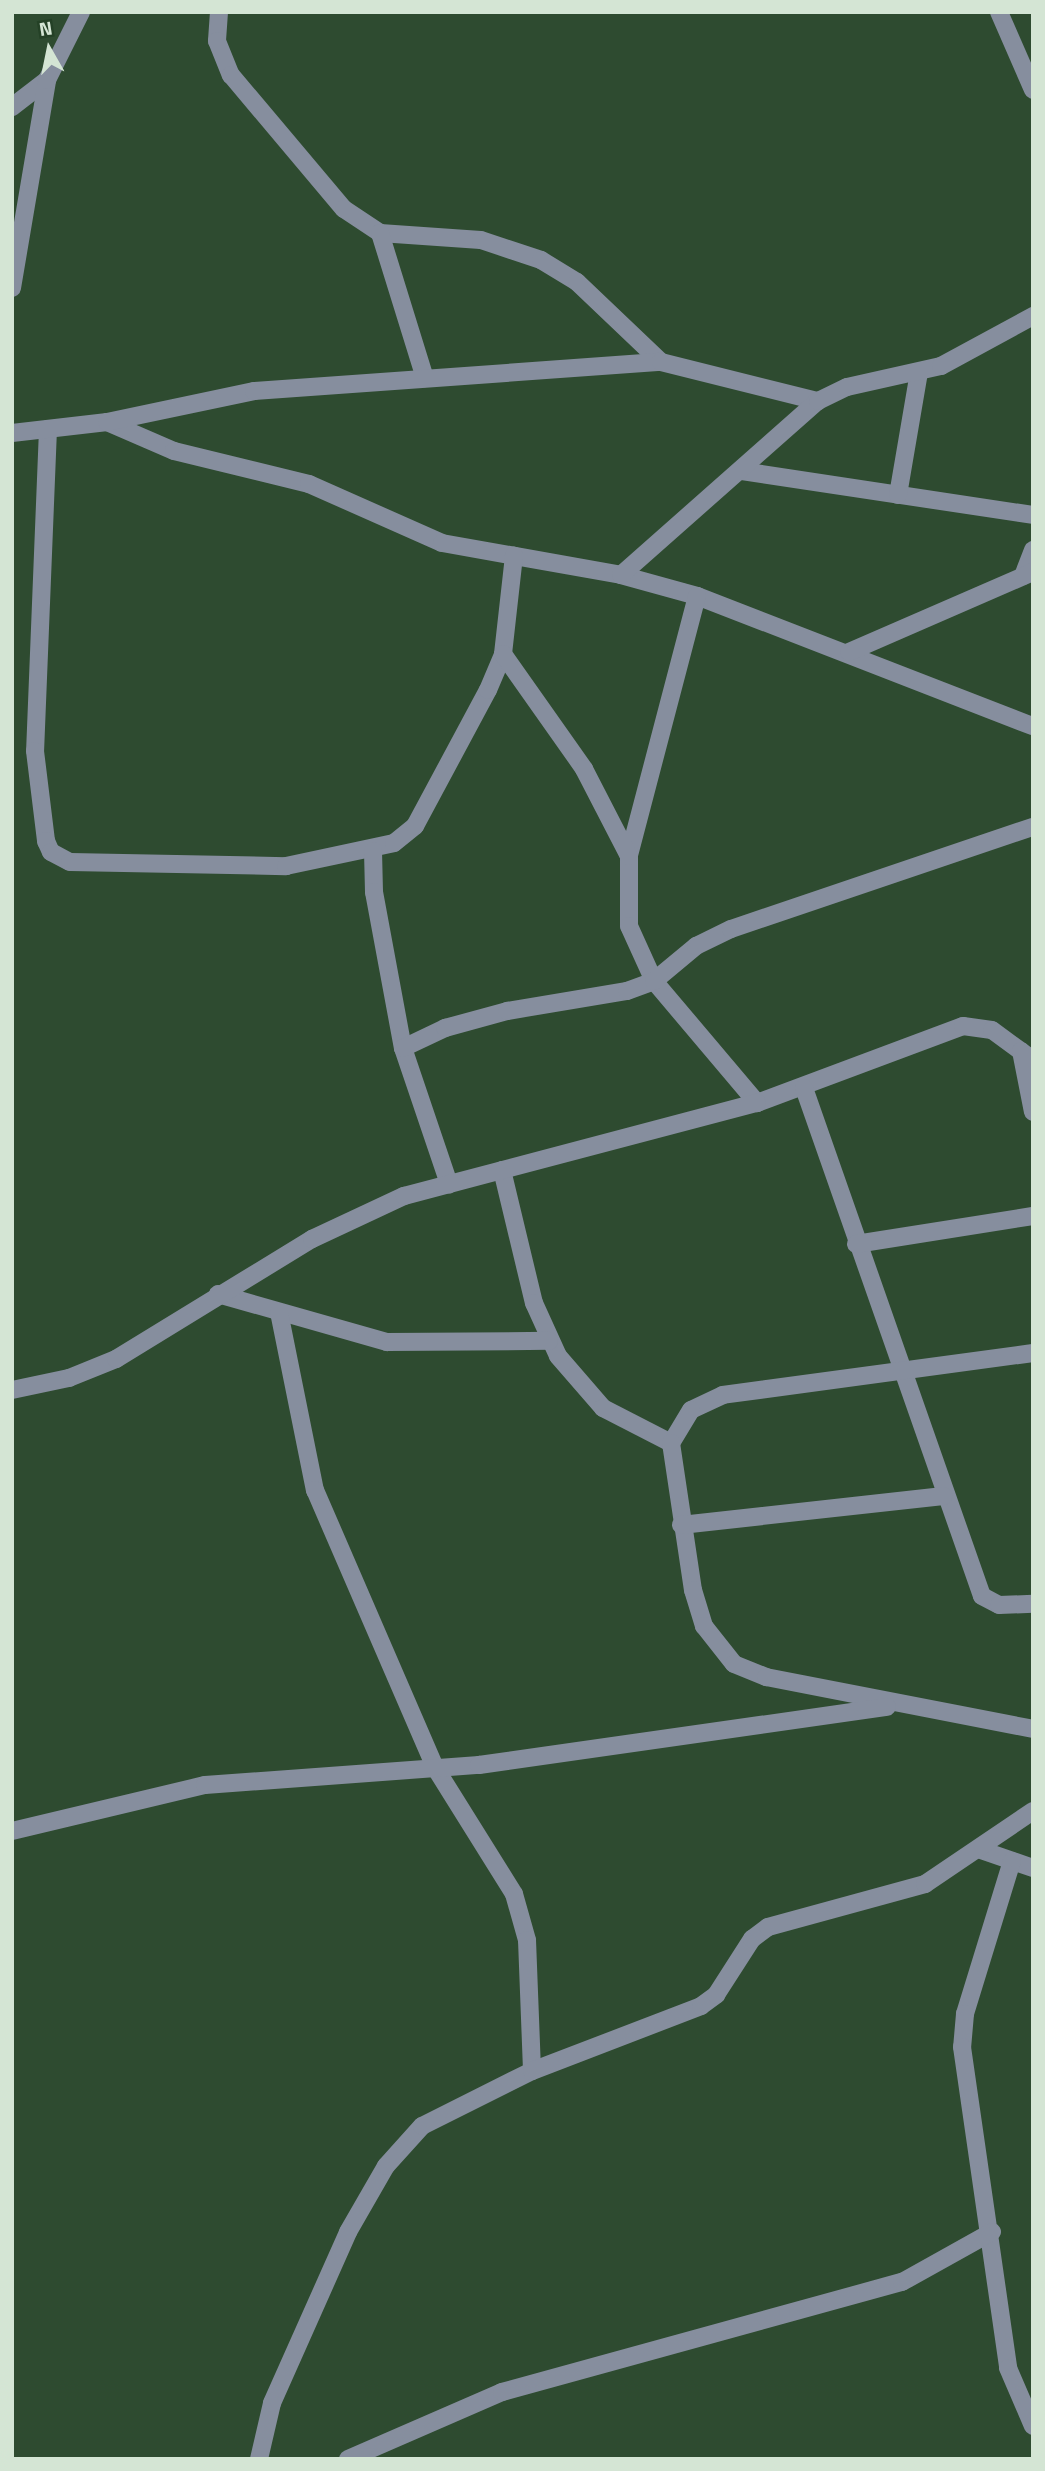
<!DOCTYPE html>
<html>
<head>
<meta charset="utf-8">
<style>
  body { margin:0 }
  #map { position:relative; width:1045px; height:2471px; overflow:hidden; background:#2e4b30; font-family:"Titillium Web",sans-serif }
  div>[style] { position:absolute }
  .minor>* { height:18px; margin:-9px; padding:0 9px; transform-origin:9px; border-radius:9px; background:#868e9e }
  span { translate:-50% -50%; white-space:nowrap; text-align:center; line-height:1.15; -webkit-text-stroke:5px #244126; paint-order:stroke }
  .frame { position:absolute; inset:0; border:14px solid #d4e5d4; pointer-events:none }
  .north { position:absolute; left:14px; top:14px; width:70px; height:70px; -webkit-text-stroke:5px #244126; paint-order:stroke; rotate:351deg; font-size:19px; font-weight:700; line-height:28px; text-align:center; color:#d4e5d4 }
  .north::after { content:''; display:block; margin:auto; width:24px; height:32px; background:#d4e5d4; clip-path:polygon(50% 0,100% 100%,50% 72%,0 100%) }
</style>
</head>
<body>
<div id="map">
  <div class="minor">
    <i style="left:219px;top:12px;width:29px;rotate:94deg"></i>
    <i style="left:217px;top:41px;width:37px;rotate:68deg"></i>
    <i style="left:231px;top:75px;width:175px;rotate:49.9deg"></i>
    <i style="left:344px;top:209px;width:43px;rotate:33.7deg"></i>
    <i style="left:380px;top:233px;width:101px;rotate:4deg"></i>
    <i style="left:481px;top:240px;width:63px;rotate:18.4deg"></i>
    <i style="left:541px;top:260px;width:42px;rotate:31.4deg"></i>
    <i style="left:577px;top:282px;width:116px;rotate:43.6deg"></i>
    <i style="left:999px;top:12px;width:85px;rotate:66.4deg"></i>
    <i style="left:12px;top:107px;width:44px;rotate:-37.6deg"></i>
    <i style="left:380px;top:233px;width:152px;rotate:72.8deg"></i>
    <i style="left:12px;top:288px;width:211px;rotate:-80.4deg"></i>
    <i style="left:47px;top:80px;width:76px;rotate:-63.4deg"></i>
    <i style="left:107px;top:422px;width:73px;rotate:23.4deg"></i>
    <i style="left:174px;top:451px;width:139px;rotate:13.7deg"></i>
    <i style="left:309px;top:484px;width:145px;rotate:23.9deg"></i>
    <i style="left:442px;top:543px;width:182px;rotate:10.1deg"></i>
    <i style="left:621px;top:575px;width:79px;rotate:15.4deg"></i>
    <i style="left:697px;top:596px;width:360px;rotate:21.2deg"></i>
    <i style="left:48px;top:429px;width:322px;rotate:92.3deg"></i>
    <i style="left:35px;top:751px;width:91px;rotate:83deg"></i>
    <i style="left:46px;top:841px;width:12px;rotate:66deg"></i>
    <i style="left:51px;top:852px;width:21px;rotate:28deg"></i>
    <i style="left:70px;top:862px;width:216px;rotate:1.1deg"></i>
    <i style="left:286px;top:866px;width:110px;rotate:-12deg"></i>
    <i style="left:394px;top:843px;width:27px;rotate:-39deg"></i>
    <i style="left:415px;top:826px;width:154px;rotate:-61.8deg"></i>
    <i style="left:488px;top:690px;width:39px;rotate:-67deg"></i>
    <i style="left:503px;top:654px;width:99px;rotate:-83.6deg"></i>
    <i style="left:12px;top:433px;width:96px;rotate:-6.6deg"></i>
    <i style="left:107px;top:422px;width:150px;rotate:-11.9deg"></i>
    <i style="left:254px;top:391px;width:408px;rotate:-4.1deg"></i>
    <i style="left:661px;top:362px;width:162px;rotate:14deg"></i>
    <i style="left:742px;top:471px;width:294px;rotate:8.6deg"></i>
    <i style="left:898px;top:495px;width:125px;rotate:-80.3deg"></i>
    <i style="left:621px;top:575px;width:263px;rotate:-41.5deg"></i>
    <i style="left:818px;top:401px;width:32px;rotate:-26deg"></i>
    <i style="left:847px;top:387px;width:96px;rotate:-12.6deg"></i>
    <i style="left:941px;top:366px;width:105px;rotate:-28.5deg"></i>
    <i style="left:1023px;top:576px;width:28px;rotate:-69deg"></i>
    <i style="left:697px;top:596px;width:269px;rotate:104.7deg"></i>
    <i style="left:629px;top:856px;width:70px;rotate:90deg"></i>
    <i style="left:629px;top:926px;width:60px;rotate:65.6deg"></i>
    <i style="left:654px;top:981px;width:160px;rotate:49.8deg"></i>
    <i style="left:757px;top:1103px;width:220px;rotate:-20.5deg"></i>
    <i style="left:963px;top:1026px;width:29px;rotate:8deg"></i>
    <i style="left:992px;top:1030px;width:51px;rotate:36.2deg"></i>
    <i style="left:849px;top:652px;width:201px;rotate:-23.5deg"></i>
    <i style="left:503px;top:654px;width:141px;rotate:54.8deg"></i>
    <i style="left:584px;top:769px;width:98px;rotate:62.7deg"></i>
    <i style="left:373px;top:851px;width:41px;rotate:88.6deg"></i>
    <i style="left:374px;top:892px;width:159px;rotate:79.5deg"></i>
    <i style="left:403px;top:1048px;width:144px;rotate:71.3deg"></i>
    <i style="left:403px;top:1048px;width:47px;rotate:-25.5deg"></i>
    <i style="left:445px;top:1028px;width:64px;rotate:-15.3deg"></i>
    <i style="left:507px;top:1011px;width:122px;rotate:-9.5deg"></i>
    <i style="left:627px;top:991px;width:29px;rotate:-20deg"></i>
    <i style="left:654px;top:981px;width:55px;rotate:-39.8deg"></i>
    <i style="left:696px;top:946px;width:39px;rotate:-26deg"></i>
    <i style="left:731px;top:929px;width:319px;rotate:-18.7deg"></i>
    <i style="left:1021px;top:1051px;width:62px;rotate:78.9deg"></i>
    <i style="left:804px;top:1088px;width:538px;rotate:70.69deg"></i>
    <i style="left:982px;top:1596px;width:19px;rotate:28deg"></i>
    <i style="left:999px;top:1605px;width:34px;rotate:-2deg"></i>
    <i style="left:502px;top:1170px;width:137px;rotate:76.5deg"></i>
    <i style="left:534px;top:1303px;width:58px;rotate:65.6deg"></i>
    <i style="left:558px;top:1356px;width:69px;rotate:49.1deg"></i>
    <i style="left:603px;top:1408px;width:76px;rotate:27.2deg"></i>
    <i style="left:856px;top:1244px;width:179px;rotate:-9deg"></i>
    <i style="left:218px;top:1294px;width:176px;rotate:15.9deg"></i>
    <i style="left:387px;top:1342px;width:162px;rotate:-0.4deg"></i>
    <i style="left:279px;top:1312px;width:182px;rotate:78.6deg"></i>
    <i style="left:315px;top:1490px;width:304px;rotate:66.6deg"></i>
    <i style="left:436px;top:1769px;width:147px;rotate:58deg"></i>
    <i style="left:514px;top:1894px;width:48px;rotate:74.2deg"></i>
    <i style="left:527px;top:1940px;width:131px;rotate:87.8deg"></i>
    <i style="left:1033px;top:1353px;width:313px;rotate:172.3deg"></i>
    <i style="left:723px;top:1395px;width:35px;rotate:155deg"></i>
    <i style="left:691px;top:1410px;width:39px;rotate:121deg"></i>
    <i style="left:671px;top:1443px;width:149px;rotate:81.5deg"></i>
    <i style="left:693px;top:1590px;width:38px;rotate:73deg"></i>
    <i style="left:704px;top:1626px;width:48px;rotate:51.7deg"></i>
    <i style="left:734px;top:1664px;width:35px;rotate:22deg"></i>
    <i style="left:766px;top:1677px;width:272px;rotate:11deg"></i>
    <i style="left:12px;top:1390px;width:58px;rotate:-11.9deg"></i>
    <i style="left:69px;top:1378px;width:51px;rotate:-22deg"></i>
    <i style="left:116px;top:1359px;width:230px;rotate:-31.5deg"></i>
    <i style="left:312px;top:1239px;width:102px;rotate:-25.1deg"></i>
    <i style="left:404px;top:1196px;width:365px;rotate:-14.8deg"></i>
    <i style="left:681px;top:1525px;width:264px;rotate:-6.3deg"></i>
    <i style="left:12px;top:1831px;width:198px;rotate:-13.4deg"></i>
    <i style="left:205px;top:1785px;width:275px;rotate:-4.2deg"></i>
    <i style="left:479px;top:1765px;width:412px;rotate:-8.1deg"></i>
    <i style="left:981px;top:1850px;width:55px;rotate:19.1deg"></i>
    <i style="left:1012px;top:1861px;width:160px;rotate:107.1deg"></i>
    <i style="left:965px;top:2014px;width:33px;rotate:95deg"></i>
    <i style="left:962px;top:2047px;width:324px;rotate:81.8deg"></i>
    <i style="left:1008px;top:2368px;width:63px;rotate:66.7deg"></i>
    <i style="left:259px;top:2459px;width:57px;rotate:-76.9deg"></i>
    <i style="left:272px;top:2403px;width:187px;rotate:-66deg"></i>
    <i style="left:348px;top:2232px;width:76px;rotate:-60.1deg"></i>
    <i style="left:386px;top:2166px;width:54px;rotate:-48deg"></i>
    <i style="left:422px;top:2126px;width:123px;rotate:-26.6deg"></i>
    <i style="left:532px;top:2071px;width:181px;rotate:-21deg"></i>
    <i style="left:701px;top:2006px;width:19px;rotate:-36deg"></i>
    <i style="left:716px;top:1995px;width:67px;rotate:-57.3deg"></i>
    <i style="left:752px;top:1939px;width:20px;rotate:-37deg"></i>
    <i style="left:768px;top:1927px;width:163px;rotate:-15.3deg"></i>
    <i style="left:925px;top:1884px;width:130px;rotate:-34.1deg"></i>
    <i style="left:348px;top:2459px;width:168px;rotate:-23.5deg"></i>
    <i style="left:502px;top:2392px;width:415px;rotate:-15.4deg"></i>
    <i style="left:902px;top:2282px;width:103px;rotate:-29.1deg"></i>
  </div>
  <div class="frame"></div>
  <div class="north">N</div>
</div>
</body>
</html>
